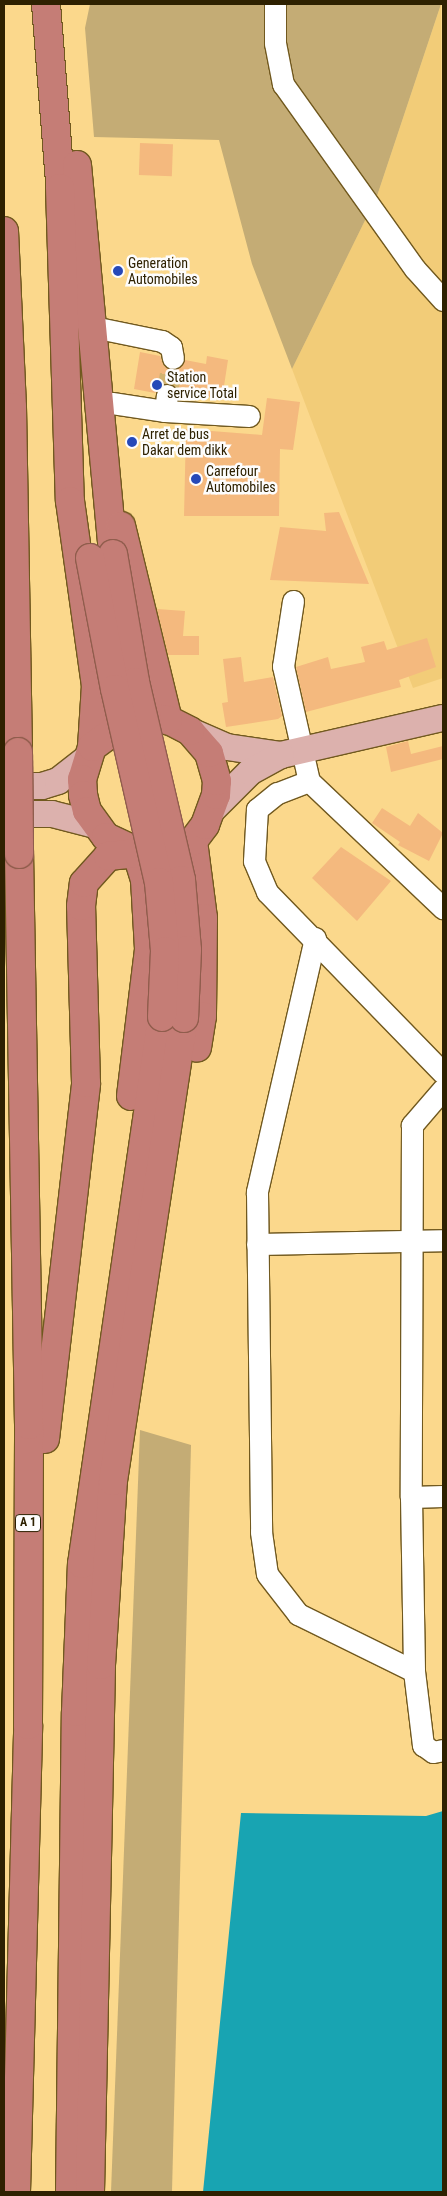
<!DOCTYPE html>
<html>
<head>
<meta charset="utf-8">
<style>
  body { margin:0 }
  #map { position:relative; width:447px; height:2196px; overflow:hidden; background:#fbd88c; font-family:"Roboto Condensed",sans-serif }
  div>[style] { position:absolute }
  .built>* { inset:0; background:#f2cc78 }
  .green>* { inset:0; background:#c4ac75 }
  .water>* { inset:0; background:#18a4b2 }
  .building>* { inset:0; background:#f4b97e; transform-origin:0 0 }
  .minor-tunnel>* { height:21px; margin-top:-10.5px; transform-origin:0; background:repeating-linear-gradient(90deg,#d2b370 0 21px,transparent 0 32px) }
  .roads { filter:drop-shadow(1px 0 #71591f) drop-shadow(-1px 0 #71591f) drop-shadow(0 1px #71591f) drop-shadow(0 -1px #71591f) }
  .minor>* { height:21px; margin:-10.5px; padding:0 10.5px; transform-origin:10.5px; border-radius:10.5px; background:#fff }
  .major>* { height:26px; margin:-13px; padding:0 13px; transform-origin:13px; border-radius:13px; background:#dcb1ad }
  .highway>* { height:28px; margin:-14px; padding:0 14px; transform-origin:14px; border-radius:14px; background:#c57d76 }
  .bridges { filter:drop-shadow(1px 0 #905d4d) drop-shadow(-1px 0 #905d4d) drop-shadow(0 1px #905d4d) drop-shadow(0 -1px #905d4d) }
  .highway-bridge>* { height:28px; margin:-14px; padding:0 14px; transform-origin:14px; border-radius:14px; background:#c57d76 }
  .dots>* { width:14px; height:14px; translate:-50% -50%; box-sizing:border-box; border:2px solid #fdfdfd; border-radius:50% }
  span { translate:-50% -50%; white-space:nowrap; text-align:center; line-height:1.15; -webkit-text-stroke:5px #fdfdfd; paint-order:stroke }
  .shield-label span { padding:1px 4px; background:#fdfdfd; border:1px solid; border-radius:4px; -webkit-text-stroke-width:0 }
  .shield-label { font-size:12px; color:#2e2101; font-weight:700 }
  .poi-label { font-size:14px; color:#2e2101 }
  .left { translate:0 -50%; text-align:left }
  .frame { position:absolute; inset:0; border:5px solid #2e2101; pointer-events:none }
</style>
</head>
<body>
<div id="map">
  <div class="built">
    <i style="clip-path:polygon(441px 4px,443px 678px,413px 688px,292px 369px,377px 196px)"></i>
  </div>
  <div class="green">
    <i style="clip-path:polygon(90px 4px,441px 4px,377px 196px,292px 369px,252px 264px,219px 140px,94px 137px,85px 28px)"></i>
    <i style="clip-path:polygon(140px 1430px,191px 1445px,172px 2192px,111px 2192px)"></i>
  </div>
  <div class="water">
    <i style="clip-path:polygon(443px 1811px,443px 2192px,203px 2192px,241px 1813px,426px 1816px)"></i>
  </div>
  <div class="building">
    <i style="left:140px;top:143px;width:33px;height:32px;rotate:2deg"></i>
    <i style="clip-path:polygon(140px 352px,160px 356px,164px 366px,175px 370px,185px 360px,206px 364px,207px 356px,228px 360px,222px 399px,198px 395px,197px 400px,179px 397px,178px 390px,168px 383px,155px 393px,134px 389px)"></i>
    <i style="clip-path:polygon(267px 398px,300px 402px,293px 450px,280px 449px,279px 516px,184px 516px,186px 429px,262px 435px)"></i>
    <i style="clip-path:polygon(339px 512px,369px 584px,270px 580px,280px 527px,326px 531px,324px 513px)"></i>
    <i style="clip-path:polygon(157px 609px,185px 611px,183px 636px,199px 636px,199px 655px,168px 655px)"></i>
    <i style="clip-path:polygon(427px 638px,436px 667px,399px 680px,401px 687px,306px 712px,296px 667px,328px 657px,331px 669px,365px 662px,361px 647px,384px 641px,387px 650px)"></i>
    <i style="clip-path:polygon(241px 657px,244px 682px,273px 677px,282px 716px,278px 719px,226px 727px,222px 703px,228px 702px,223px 659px)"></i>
    <i style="clip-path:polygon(408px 741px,411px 754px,443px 746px,443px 759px,391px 772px,386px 747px)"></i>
    <i style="clip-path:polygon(382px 808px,410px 826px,418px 813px,443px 833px,429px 861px,398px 845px,400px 842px,372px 823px)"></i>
    <i style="clip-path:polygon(341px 847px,391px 881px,357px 921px,312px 878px)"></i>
  </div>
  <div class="minor-tunnel">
    <i style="left:167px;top:395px;width:37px;rotate:-81deg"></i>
  </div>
  <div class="roads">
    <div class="minor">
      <i style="left:275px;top:4px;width:39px;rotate:90deg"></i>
      <i style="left:275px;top:43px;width:42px;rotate:79deg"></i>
      <i style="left:283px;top:84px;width:227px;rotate:54.5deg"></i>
      <i style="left:415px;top:269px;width:42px;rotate:47.9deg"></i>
      <i style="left:98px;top:328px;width:65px;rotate:11.5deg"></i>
      <i style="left:162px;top:341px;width:11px;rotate:34deg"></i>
      <i style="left:171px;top:347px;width:11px;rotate:80deg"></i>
      <i style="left:112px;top:403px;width:54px;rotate:8.6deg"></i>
      <i style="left:165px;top:411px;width:16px;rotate:-83deg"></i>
      <i style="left:165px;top:411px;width:84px;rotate:3.4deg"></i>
      <i style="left:293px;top:601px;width:66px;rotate:98.7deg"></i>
      <i style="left:283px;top:666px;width:118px;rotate:77.3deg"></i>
      <i style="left:309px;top:781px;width:185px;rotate:43.5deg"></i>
      <i style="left:309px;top:781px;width:34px;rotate:159deg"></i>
      <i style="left:277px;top:793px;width:26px;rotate:141deg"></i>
      <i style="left:257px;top:809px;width:52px;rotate:93.3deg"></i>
      <i style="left:254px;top:861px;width:34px;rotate:67deg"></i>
      <i style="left:267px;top:892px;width:252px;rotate:45.8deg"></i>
      <i style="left:315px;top:938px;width:261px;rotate:102.9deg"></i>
      <i style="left:257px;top:1192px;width:340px;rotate:89.3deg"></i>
      <i style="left:261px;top:1532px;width:42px;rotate:81.9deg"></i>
      <i style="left:267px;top:1574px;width:51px;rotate:52.2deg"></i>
      <i style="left:298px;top:1614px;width:129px;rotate:26.2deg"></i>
      <i style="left:443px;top:1089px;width:48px;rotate:130.7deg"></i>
      <i style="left:412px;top:1125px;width:372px;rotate:90.2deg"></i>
      <i style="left:411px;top:1497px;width:174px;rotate:89deg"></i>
      <i style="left:414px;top:1671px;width:75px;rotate:83.1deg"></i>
      <i style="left:423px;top:1745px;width:12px;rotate:35deg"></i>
      <i style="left:433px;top:1752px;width:10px;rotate:-11deg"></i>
      <i style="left:257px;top:1244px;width:186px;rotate:-1.2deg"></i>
      <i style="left:411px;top:1497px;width:32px;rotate:-2deg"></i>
    </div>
    <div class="major">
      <i style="left:190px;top:731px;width:40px;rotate:23.4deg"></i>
      <i style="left:227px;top:747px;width:55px;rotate:8.4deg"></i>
      <i style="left:281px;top:755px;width:166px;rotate:-12.9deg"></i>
      <i style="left:4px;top:786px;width:38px"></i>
      <i style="left:42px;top:786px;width:17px;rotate:-17deg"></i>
      <i style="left:58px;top:781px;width:39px;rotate:-38deg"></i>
      <i style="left:213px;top:809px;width:52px;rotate:-45deg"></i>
      <i style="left:250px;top:772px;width:35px;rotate:-29deg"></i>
      <i style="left:4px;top:814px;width:48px"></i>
      <i style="left:52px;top:814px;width:44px;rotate:14.3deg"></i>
    </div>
    <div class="highway">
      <i style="left:46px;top:4px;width:204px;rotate:85.5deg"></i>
      <i style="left:77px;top:165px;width:391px;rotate:84.7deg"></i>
      <i style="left:60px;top:188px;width:313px;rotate:88.2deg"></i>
      <i style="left:70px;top:501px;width:186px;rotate:82deg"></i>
      <i style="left:96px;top:685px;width:62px;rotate:93.7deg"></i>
      <i style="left:92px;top:747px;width:34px;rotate:107deg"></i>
      <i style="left:82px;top:779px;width:16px;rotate:86deg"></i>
      <i style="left:83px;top:795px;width:16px;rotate:76deg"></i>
      <i style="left:87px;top:811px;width:32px;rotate:54deg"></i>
      <i style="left:106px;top:837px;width:33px;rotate:25deg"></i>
      <i style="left:4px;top:231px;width:176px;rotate:87.4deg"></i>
      <i style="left:12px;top:407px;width:345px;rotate:89deg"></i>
      <i style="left:121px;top:526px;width:200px;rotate:76.4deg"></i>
      <i style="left:193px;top:841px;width:78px;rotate:82.6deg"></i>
      <i style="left:203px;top:918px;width:98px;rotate:90.6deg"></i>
      <i style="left:202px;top:1016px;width:32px;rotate:99deg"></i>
      <i style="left:131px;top:1096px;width:148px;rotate:-83deg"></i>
      <i style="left:149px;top:949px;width:69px;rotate:-93.3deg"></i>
      <i style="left:145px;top:880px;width:30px;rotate:-107deg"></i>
      <i style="left:45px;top:1439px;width:358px;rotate:-83.4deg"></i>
      <i style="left:86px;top:1083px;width:177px;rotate:-91.6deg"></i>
      <i style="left:81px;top:906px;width:23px;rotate:-83deg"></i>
      <i style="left:84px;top:883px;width:36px;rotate:-48deg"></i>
      <i style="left:108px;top:856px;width:70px;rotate:-5.7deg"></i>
      <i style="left:178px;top:849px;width:17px;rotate:-28deg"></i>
      <i style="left:193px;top:841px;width:20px;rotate:-53deg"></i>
      <i style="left:205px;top:825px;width:32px;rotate:-70deg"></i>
      <i style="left:216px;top:795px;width:14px;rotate:-86deg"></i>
      <i style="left:217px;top:781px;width:29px;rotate:-106deg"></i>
      <i style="left:209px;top:753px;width:29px;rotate:-131deg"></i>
      <i style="left:190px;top:731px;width:25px;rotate:-153deg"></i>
      <i style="left:168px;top:720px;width:21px;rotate:-172deg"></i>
      <i style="left:147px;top:717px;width:22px;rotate:167deg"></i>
      <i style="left:126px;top:722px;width:42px;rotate:143.7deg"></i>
      <i style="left:16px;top:2192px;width:467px;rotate:-88.5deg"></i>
      <i style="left:28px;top:1725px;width:300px;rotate:-89.8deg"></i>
      <i style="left:29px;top:1425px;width:571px;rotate:-91deg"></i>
      <i style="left:70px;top:2192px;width:480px;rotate:-89.3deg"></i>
      <i style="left:76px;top:1712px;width:148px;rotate:-87.7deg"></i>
      <i style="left:82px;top:1564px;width:553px;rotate:-81.68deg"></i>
      <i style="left:90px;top:2192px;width:527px;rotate:-88.8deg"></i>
      <i style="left:101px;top:1665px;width:184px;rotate:-86.3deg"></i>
      <i style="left:113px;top:1481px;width:468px;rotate:-81.3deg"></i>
    </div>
  </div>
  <div class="bridges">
    <div class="highway-bridge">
      <i style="left:113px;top:554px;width:130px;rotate:80.2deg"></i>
      <i style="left:135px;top:682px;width:203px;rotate:76.9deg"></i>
      <i style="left:181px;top:880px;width:70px;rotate:85.1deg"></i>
      <i style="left:187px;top:950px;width:68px;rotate:92.5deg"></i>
      <i style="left:90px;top:558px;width:133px;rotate:79.2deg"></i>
      <i style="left:115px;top:689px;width:198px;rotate:77.2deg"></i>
      <i style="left:159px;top:882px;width:69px;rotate:85deg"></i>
      <i style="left:165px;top:951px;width:66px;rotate:92.6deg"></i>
      <i style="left:18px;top:752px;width:102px;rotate:89.4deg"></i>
    </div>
  </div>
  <div class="dots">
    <i style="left:118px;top:271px;background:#2649b8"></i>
    <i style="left:157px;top:385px;background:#2649b8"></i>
    <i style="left:132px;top:442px;background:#2649b8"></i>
    <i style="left:196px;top:479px;background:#2649b8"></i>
  </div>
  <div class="shield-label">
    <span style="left:28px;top:1523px">A 1</span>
  </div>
  <div class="poi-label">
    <span class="left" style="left:128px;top:271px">Generation<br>Automobiles</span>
    <span class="left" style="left:167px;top:385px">Station<br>service Total</span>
    <span class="left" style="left:142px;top:442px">Arret de bus<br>Dakar dem dikk</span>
    <span class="left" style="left:206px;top:479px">Carrefour<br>Automobiles</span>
  </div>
  <div class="frame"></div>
</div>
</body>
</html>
